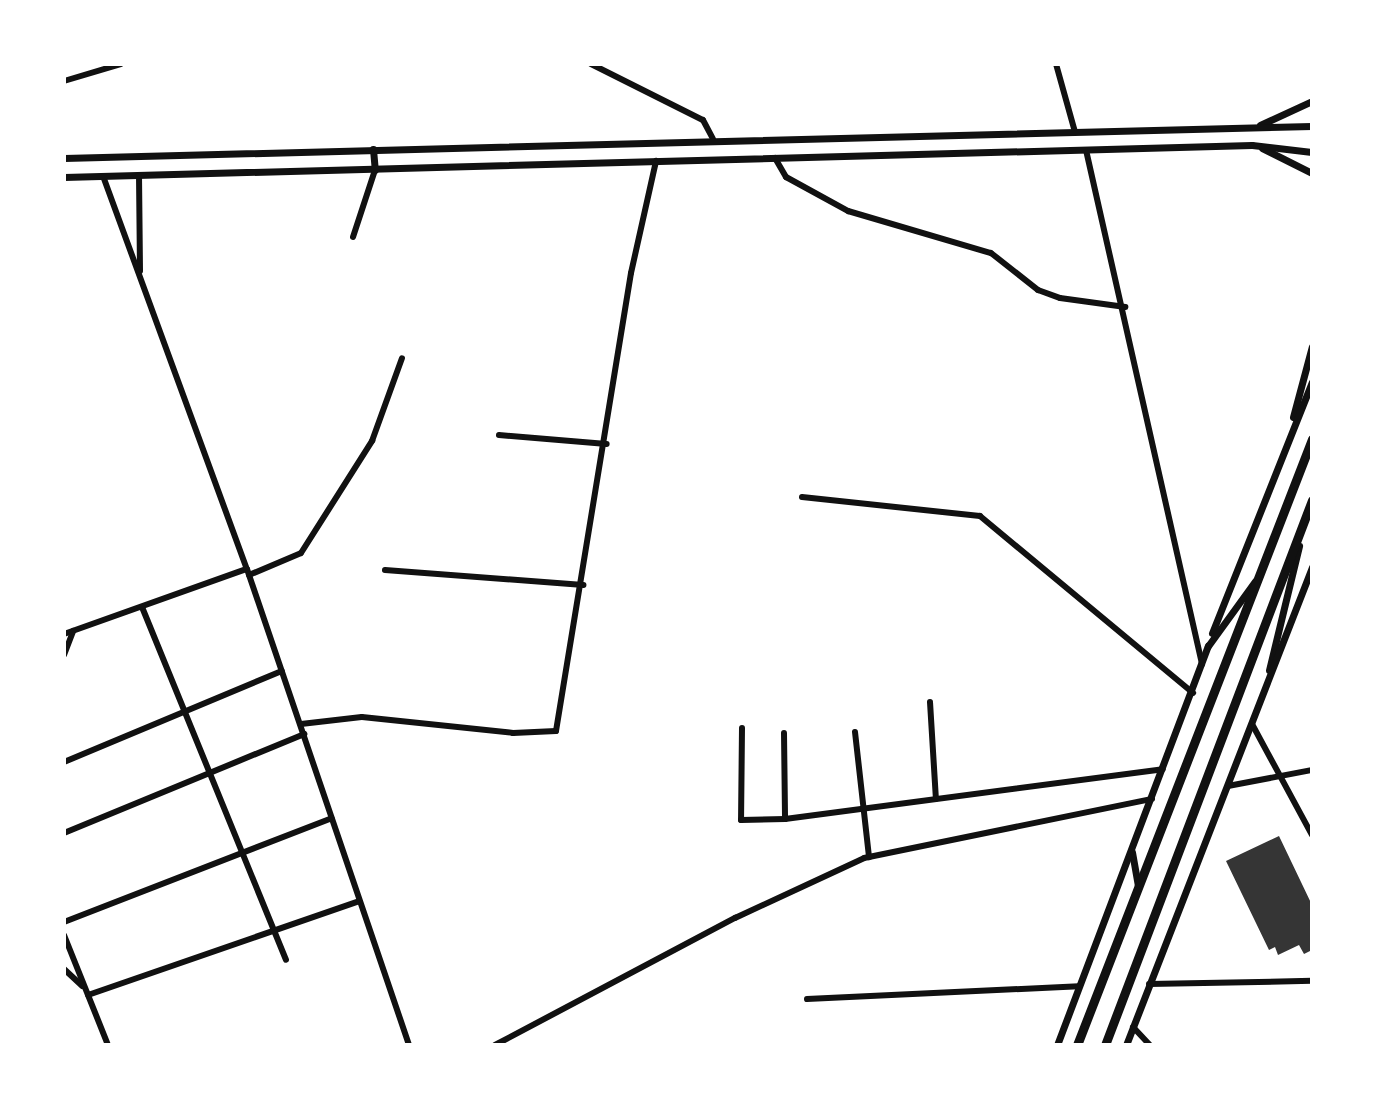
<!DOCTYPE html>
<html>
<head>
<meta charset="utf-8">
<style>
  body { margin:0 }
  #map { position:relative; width:1376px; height:1109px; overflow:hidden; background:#fff; font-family:Barlow,sans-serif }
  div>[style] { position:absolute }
  .building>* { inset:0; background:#353535 }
  .minor>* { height:6px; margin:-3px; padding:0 3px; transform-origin:3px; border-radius:3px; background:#111 }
  .tertiary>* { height:7px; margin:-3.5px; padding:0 3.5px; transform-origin:3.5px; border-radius:3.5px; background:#111 }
  .primary>* { height:9px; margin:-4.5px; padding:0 4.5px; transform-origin:4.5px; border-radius:4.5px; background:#111 }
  span { translate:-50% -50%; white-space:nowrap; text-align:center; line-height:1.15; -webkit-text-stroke:8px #fff; paint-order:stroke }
  .frame { position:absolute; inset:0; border:66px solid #fff; pointer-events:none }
</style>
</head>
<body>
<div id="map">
  <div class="building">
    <i style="clip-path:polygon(1279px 836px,1312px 905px,1312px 950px,1304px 954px,1299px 945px,1278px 955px,1275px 947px,1269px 950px,1226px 861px)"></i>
  </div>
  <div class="minor">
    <i style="left:591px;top:64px;width:125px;rotate:26.6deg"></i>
    <i style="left:703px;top:120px;width:21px;rotate:62deg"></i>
    <i style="left:1056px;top:64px;width:71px;rotate:74.4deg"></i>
    <i style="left:64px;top:81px;width:59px;rotate:-16.6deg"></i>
    <i style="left:1086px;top:150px;width:527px;rotate:77.28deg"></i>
    <i style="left:775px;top:158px;width:22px;rotate:60deg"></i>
    <i style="left:786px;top:177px;width:71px;rotate:28.7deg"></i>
    <i style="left:848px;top:211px;width:149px;rotate:16.4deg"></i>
    <i style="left:991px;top:253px;width:60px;rotate:38.2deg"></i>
    <i style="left:1038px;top:290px;width:23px;rotate:20deg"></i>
    <i style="left:1060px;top:298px;width:66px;rotate:7.9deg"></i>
    <i style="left:139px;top:175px;width:96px;rotate:89.4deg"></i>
    <i style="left:103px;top:176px;width:419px;rotate:69.9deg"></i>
    <i style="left:247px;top:569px;width:503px;rotate:71.2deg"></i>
    <i style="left:353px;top:237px;width:71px;rotate:-71.8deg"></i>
    <i style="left:499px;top:435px;width:108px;rotate:4.8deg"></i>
    <i style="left:802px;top:497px;width:179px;rotate:6.1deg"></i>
    <i style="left:980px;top:516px;width:277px;rotate:39.7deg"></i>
    <i style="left:385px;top:570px;width:199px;rotate:4.3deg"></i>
    <i style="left:249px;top:575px;width:56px;rotate:-22.9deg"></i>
    <i style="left:301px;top:553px;width:133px;rotate:-57.6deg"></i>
    <i style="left:372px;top:441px;width:88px;rotate:-70.1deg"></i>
    <i style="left:142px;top:607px;width:381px;rotate:67.8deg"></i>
    <i style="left:64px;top:634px;width:194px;rotate:-19.6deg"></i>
    <i style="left:64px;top:655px;width:26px;rotate:-69deg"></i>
    <i style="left:930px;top:702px;width:97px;rotate:86.5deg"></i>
    <i style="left:301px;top:724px;width:61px;rotate:-6.5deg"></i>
    <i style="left:362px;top:717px;width:152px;rotate:6deg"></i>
    <i style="left:513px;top:733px;width:43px;rotate:-2.7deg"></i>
    <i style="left:556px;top:731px;width:464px;rotate:-80.7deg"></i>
    <i style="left:631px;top:273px;width:115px;rotate:-77.4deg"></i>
    <i style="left:1252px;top:724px;width:126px;rotate:61.6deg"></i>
    <i style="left:742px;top:728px;width:92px;rotate:90.6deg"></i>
    <i style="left:741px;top:820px;width:44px;rotate:-1.3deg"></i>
    <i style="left:785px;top:819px;width:381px;rotate:-7.5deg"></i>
    <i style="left:855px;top:732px;width:126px;rotate:83.6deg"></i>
    <i style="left:784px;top:733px;width:86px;rotate:89.3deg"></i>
    <i style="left:64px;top:762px;width:236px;rotate:-22.7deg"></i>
    <i style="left:1228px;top:786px;width:86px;rotate:-10.8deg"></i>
    <i style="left:64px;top:833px;width:260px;rotate:-22.4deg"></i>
    <i style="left:64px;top:922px;width:287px;rotate:-21.2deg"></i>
    <i style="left:64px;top:935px;width:118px;rotate:68.2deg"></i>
    <i style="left:64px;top:969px;width:25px;rotate:43deg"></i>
    <i style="left:1149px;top:984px;width:163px;rotate:-1.1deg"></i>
    <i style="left:88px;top:995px;width:287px;rotate:-19.1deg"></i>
    <i style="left:807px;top:999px;width:272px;rotate:-2.7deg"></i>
    <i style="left:1133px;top:1027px;width:25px;rotate:47deg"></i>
    <i style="left:495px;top:1045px;width:272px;rotate:-27.9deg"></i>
    <i style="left:735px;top:918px;width:142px;rotate:-24.9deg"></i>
    <i style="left:864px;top:858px;width:294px;rotate:-11.6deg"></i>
  </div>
  <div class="tertiary">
    <i style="left:1260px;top:125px;width:57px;rotate:-24.8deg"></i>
    <i style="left:1262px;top:148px;width:56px;rotate:26.6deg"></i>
    <i style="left:373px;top:149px;width:21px;rotate:85deg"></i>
    <i style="left:64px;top:158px;width:1248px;rotate:-1.47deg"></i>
    <i style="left:64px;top:177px;width:1188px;rotate:-1.54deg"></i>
    <i style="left:1252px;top:145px;width:60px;rotate:6.7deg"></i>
    <i style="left:1293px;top:417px;width:73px;rotate:-75deg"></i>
    <i style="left:1212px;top:633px;width:270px;rotate:-68.3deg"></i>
    <i style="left:1269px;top:670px;width:128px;rotate:-76.4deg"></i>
    <i style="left:1132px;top:852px;width:36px;rotate:80deg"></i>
    <i style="left:1057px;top:1045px;width:427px;rotate:-69.3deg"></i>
    <i style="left:1208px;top:646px;width:80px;rotate:-54.1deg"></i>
    <i style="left:1126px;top:1045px;width:513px;rotate:-68.74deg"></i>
  </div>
  <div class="primary">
    <i style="left:1077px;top:1045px;width:650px;rotate:-68.8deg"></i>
    <i style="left:1105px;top:1045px;width:583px;rotate:-69.2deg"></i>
  </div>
  <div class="frame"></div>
</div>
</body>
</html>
